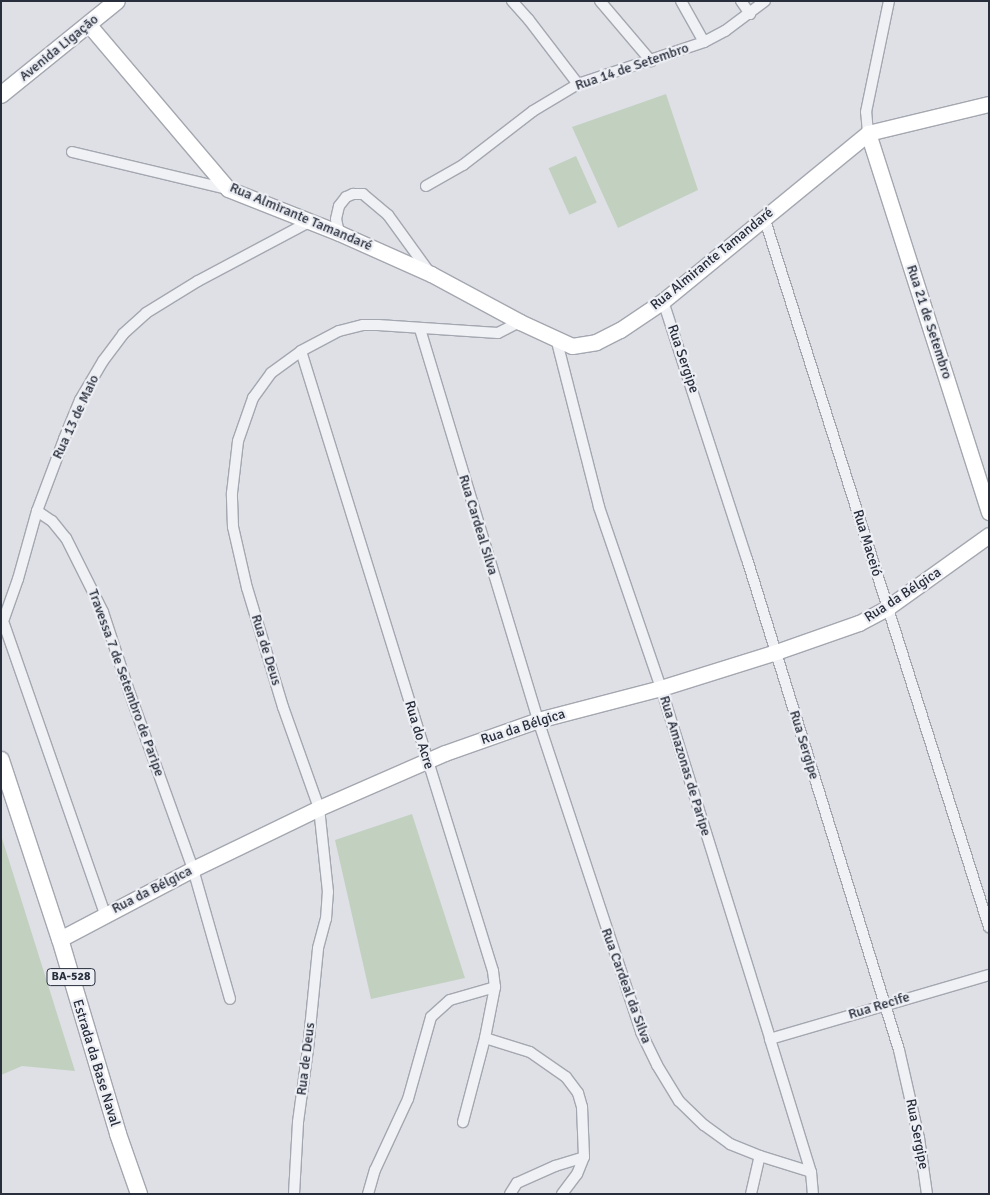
<!DOCTYPE html>
<html>
<head>
<meta charset="utf-8">
<style>
  body { margin:0 }
  #map { position:relative; width:990px; height:1195px; overflow:hidden; background:#dee0e6; font-family:Signika,sans-serif }
  div>[style] { position:absolute }
  .green>* { inset:0; background:#c2d0c0; transform-origin:0 0 }
  .roads { filter:drop-shadow(1px 0 #a4a7b0) drop-shadow(-1px 0 #a4a7b0) drop-shadow(0 1px #a4a7b0) drop-shadow(0 -1px #a4a7b0) }
  .minor>* { height:10px; margin:-5px; padding:0 5px; transform-origin:5px; border-radius:5px; background:#f0f1f5 }
  .secondary>* { height:15px; margin:-7.5px; padding:0 7.5px; transform-origin:7.5px; border-radius:7.5px; background:#fff }
  .primary>* { height:16px; margin:-8px; padding:0 8px; transform-origin:8px; border-radius:8px; background:#fff }
  span { translate:-50% -50%; white-space:nowrap; text-align:center; line-height:1.15; -webkit-text-stroke:4.5px #edeff4; paint-order:stroke }
  .shield-label span { padding:1px 4px; background:#edeff4; border:1px solid; border-radius:4px; -webkit-text-stroke-width:0 }
  .shield-label { font-size:12px; color:#282e3c; font-weight:700 }
  .street-label { font-size:14px; color:#282e3c }
  .frame { position:absolute; inset:0; border:2px solid #282e3c; pointer-events:none }
</style>
</head>
<body>
<div id="map">
  <div class="green">
    <i style="clip-path:polygon(666px 94px,698px 190px,618px 228px,572px 127px)"></i>
    <i style="left:576px;top:156px;width:51px;height:30px;rotate:66deg"></i>
    <i style="clip-path:polygon(412px 814px,465px 978px,371px 999px,335px 840px)"></i>
    <i style="clip-path:polygon(1px 835px,75px 1071px,22px 1066px,1px 1075px)"></i>
  </div>
  <div class="roads">
    <div class="minor">
      <i style="left:512px;top:1px;width:25px;rotate:48deg"></i>
      <i style="left:529px;top:20px;width:81px;rotate:52.6deg"></i>
      <i style="left:600px;top:1px;width:79px;rotate:49.6deg"></i>
      <i style="left:681px;top:1px;width:47px;rotate:60.7deg"></i>
      <i style="left:741px;top:1px;width:16px;rotate:55deg"></i>
      <i style="left:868px;top:133px;width:21px;rotate:-95deg"></i>
      <i style="left:866px;top:112px;width:113px;rotate:-78.3deg"></i>
      <i style="left:72px;top:152px;width:159px;rotate:13.4deg"></i>
      <i style="left:426px;top:186px;width:43px;rotate:-29.6deg"></i>
      <i style="left:463px;top:165px;width:88px;rotate:-37.6deg"></i>
      <i style="left:533px;top:111px;width:52px;rotate:-31deg"></i>
      <i style="left:578px;top:84px;width:133px;rotate:-18.4deg"></i>
      <i style="left:704px;top:42px;width:24px;rotate:-28deg"></i>
      <i style="left:725px;top:31px;width:50px;rotate:-36.9deg"></i>
      <i style="left:764px;top:217px;width:745px;rotate:72.42deg"></i>
      <i style="left:339px;top:233px;width:14px;rotate:-102deg"></i>
      <i style="left:336px;top:219px;width:13px;rotate:-77deg"></i>
      <i style="left:339px;top:206px;width:11px;rotate:-52deg"></i>
      <i style="left:346px;top:197px;width:8px;rotate:-23deg"></i>
      <i style="left:353px;top:194px;width:10px"></i>
      <i style="left:363px;top:194px;width:33px;rotate:40deg"></i>
      <i style="left:388px;top:215px;width:72px;rotate:54.1deg"></i>
      <i style="left:663px;top:301px;width:271px;rotate:72deg"></i>
      <i style="left:747px;top:559px;width:514px;rotate:72.8deg"></i>
      <i style="left:899px;top:1050px;width:90px;rotate:77.2deg"></i>
      <i style="left:919px;top:1138px;width:57px;rotate:81.9deg"></i>
      <i style="left:420px;top:329px;width:408px;rotate:73.2deg"></i>
      <i style="left:538px;top:720px;width:329px;rotate:71.7deg"></i>
      <i style="left:641px;top:1032px;width:37px;rotate:64deg"></i>
      <i style="left:657px;top:1065px;width:42px;rotate:58.6deg"></i>
      <i style="left:679px;top:1101px;width:35px;rotate:44deg"></i>
      <i style="left:704px;top:1125px;width:32px;rotate:36deg"></i>
      <i style="left:730px;top:1144px;width:32px;rotate:22deg"></i>
      <i style="left:760px;top:1156px;width:53px;rotate:17.4deg"></i>
      <i style="left:556px;top:338px;width:174px;rotate:75.7deg"></i>
      <i style="left:599px;top:507px;width:191px;rotate:71.1deg"></i>
      <i style="left:661px;top:688px;width:368px;rotate:72.7deg"></i>
      <i style="left:770px;top:1039px;width:139px;rotate:72.9deg"></i>
      <i style="left:811px;top:1172px;width:22px;rotate:85deg"></i>
      <i style="left:301px;top:351px;width:649px;rotate:72.79deg"></i>
      <i style="left:493px;top:971px;width:16px;rotate:83deg"></i>
      <i style="left:495px;top:987px;width:52px;rotate:101.1deg"></i>
      <i style="left:485px;top:1038px;width:87px;rotate:104.7deg"></i>
      <i style="left:37px;top:511px;width:18px;rotate:34deg"></i>
      <i style="left:52px;top:521px;width:22px;rotate:51deg"></i>
      <i style="left:66px;top:538px;width:83px;rotate:63.4deg"></i>
      <i style="left:103px;top:612px;width:86px;rotate:71.8deg"></i>
      <i style="left:130px;top:694px;width:186px;rotate:70.2deg"></i>
      <i style="left:193px;top:869px;width:135px;rotate:74.1deg"></i>
      <i style="left:4px;top:624px;width:307px;rotate:70.8deg"></i>
      <i style="left:1px;top:627px;width:51px;rotate:-70.5deg"></i>
      <i style="left:18px;top:579px;width:71px;rotate:-74.4deg"></i>
      <i style="left:37px;top:511px;width:77px;rotate:-69.4deg"></i>
      <i style="left:64px;top:439px;width:42px;rotate:-67.7deg"></i>
      <i style="left:80px;top:400px;width:45px;rotate:-59.5deg"></i>
      <i style="left:103px;top:361px;width:34px;rotate:-53deg"></i>
      <i style="left:123px;top:334px;width:31px;rotate:-42deg"></i>
      <i style="left:146px;top:313px;width:61px;rotate:-31.6deg"></i>
      <i style="left:198px;top:281px;width:126px;rotate:-28deg"></i>
      <i style="left:485px;top:1038px;width:47px;rotate:17.3deg"></i>
      <i style="left:530px;top:1052px;width:44px;rotate:34.8deg"></i>
      <i style="left:566px;top:1077px;width:20px;rotate:53deg"></i>
      <i style="left:578px;top:1093px;width:15px;rotate:74deg"></i>
      <i style="left:582px;top:1107px;width:50px;rotate:87.7deg"></i>
      <i style="left:584px;top:1157px;width:18px;rotate:112deg"></i>
      <i style="left:577px;top:1174px;width:25px;rotate:127deg"></i>
      <i style="left:770px;top:1039px;width:228px;rotate:-16.3deg"></i>
      <i style="left:294px;top:1194px;width:72px;rotate:-86.8deg"></i>
      <i style="left:298px;top:1122px;width:74px;rotate:-82.2deg"></i>
      <i style="left:308px;top:1049px;width:101px;rotate:-84.3deg"></i>
      <i style="left:318px;top:948px;width:30px;rotate:-75deg"></i>
      <i style="left:326px;top:919px;width:27px;rotate:-86deg"></i>
      <i style="left:328px;top:892px;width:84px;rotate:-96.1deg"></i>
      <i style="left:319px;top:808px;width:107px;rotate:-109.6deg"></i>
      <i style="left:283px;top:707px;width:124px;rotate:-106.8deg"></i>
      <i style="left:247px;top:588px;width:63px;rotate:-102.9deg"></i>
      <i style="left:233px;top:527px;width:34px;rotate:-92deg"></i>
      <i style="left:232px;top:493px;width:52px;rotate:-83.4deg"></i>
      <i style="left:238px;top:441px;width:46px;rotate:-70.8deg"></i>
      <i style="left:253px;top:398px;width:31px;rotate:-54deg"></i>
      <i style="left:271px;top:373px;width:37px;rotate:-36deg"></i>
      <i style="left:301px;top:351px;width:43px;rotate:-27.8deg"></i>
      <i style="left:339px;top:331px;width:25px;rotate:-14deg"></i>
      <i style="left:363px;top:325px;width:15px"></i>
      <i style="left:378px;top:325px;width:120px;rotate:3.8deg"></i>
      <i style="left:498px;top:333px;width:25px;rotate:-27deg"></i>
      <i style="left:368px;top:1194px;width:25px;rotate:-74deg"></i>
      <i style="left:375px;top:1170px;width:78px;rotate:-65.1deg"></i>
      <i style="left:408px;top:1099px;width:85px;rotate:-74.3deg"></i>
      <i style="left:431px;top:1017px;width:25px;rotate:-42deg"></i>
      <i style="left:450px;top:1000px;width:47px;rotate:-16.1deg"></i>
      <i style="left:510px;top:1194px;width:13px;rotate:-58deg"></i>
      <i style="left:517px;top:1183px;width:42px;rotate:-24.1deg"></i>
      <i style="left:555px;top:1166px;width:30px;rotate:-17deg"></i>
      <i style="left:751px;top:1194px;width:39px;rotate:-77deg"></i>
    </div>
    <div class="secondary">
      <i style="left:89px;top:25px;width:215px;rotate:49.7deg"></i>
      <i style="left:228px;top:189px;width:119px;rotate:21.6deg"></i>
      <i style="left:339px;top:233px;width:101px;rotate:24deg"></i>
      <i style="left:431px;top:274px;width:101px;rotate:28.3deg"></i>
      <i style="left:520px;top:322px;width:57px;rotate:24.8deg"></i>
      <i style="left:572px;top:346px;width:24px;rotate:-9deg"></i>
      <i style="left:596px;top:342px;width:27px;rotate:-27deg"></i>
      <i style="left:620px;top:330px;width:52px;rotate:-34deg"></i>
      <i style="left:663px;top:301px;width:265px;rotate:-39.3deg"></i>
      <i style="left:868px;top:133px;width:124px;rotate:-13.5deg"></i>
      <i style="left:868px;top:133px;width:398px;rotate:72.3deg"></i>
      <i style="left:60px;top:939px;width:150px;rotate:-27.8deg"></i>
      <i style="left:193px;top:869px;width:140px;rotate:-25.8deg"></i>
      <i style="left:319px;top:808px;width:137px;rotate:-23.6deg"></i>
      <i style="left:445px;top:753px;width:99px;rotate:-19.5deg"></i>
      <i style="left:538px;top:720px;width:127px;rotate:-14.6deg"></i>
      <i style="left:661px;top:688px;width:121px;rotate:-17.4deg"></i>
      <i style="left:776px;top:652px;width:88px;rotate:-19.3deg"></i>
      <i style="left:859px;top:623px;width:32px;rotate:-28deg"></i>
      <i style="left:887px;top:608px;width:125px;rotate:-35.6deg"></i>
    </div>
    <div class="primary">
      <i style="left:1px;top:95px;width:149px;rotate:-39deg"></i>
      <i style="left:1px;top:760px;width:188px;rotate:71.8deg"></i>
      <i style="left:60px;top:939px;width:203px;rotate:73.4deg"></i>
      <i style="left:118px;top:1134px;width:64px;rotate:70.7deg"></i>
    </div>
  </div>
  <div class="shield-label">
    <span style="left:71px;top:977px">BA-528</span>
  </div>
  <div class="street-label">
    <span style="left:59px;top:48px;rotate:-39deg">Avenida Ligação</span>
    <span style="left:632px;top:67px;rotate:-19deg">Rua 14 de Setembro</span>
    <span style="left:301px;top:217px;rotate:23deg">Rua Almirante Tamandaré</span>
    <span style="left:712px;top:259px;rotate:-39deg">Rua Almirante Tamandaré</span>
    <span style="left:929px;top:322px;rotate:72deg">Rua 21 de Setembro</span>
    <span style="left:683px;top:359px;rotate:71deg">Rua Sergipe</span>
    <span style="left:76px;top:417px;rotate:-65deg">Rua 13 de Maio</span>
    <span style="left:478px;top:525px;rotate:73deg">Rua Cardeal Silva</span>
    <span style="left:867px;top:543px;rotate:73deg">Rua Maceió</span>
    <span style="left:903px;top:595px;rotate:-33deg">Rua da Bélgica</span>
    <span style="left:266px;top:650px;rotate:73deg">Rua de Deus</span>
    <span style="left:126px;top:683px;rotate:70deg">Travessa 7 de Setembro de Paripe</span>
    <span style="left:523px;top:727px;rotate:-18deg">Rua da Bélgica</span>
    <span style="left:419px;top:735px;rotate:73deg">Rua do Acre</span>
    <span style="left:804px;top:745px;rotate:73deg">Rua Sergipe</span>
    <span style="left:685px;top:766px;rotate:73deg">Rua Amazonas de Paripe</span>
    <span style="left:152px;top:890px;rotate:-27deg">Rua da Bélgica</span>
    <span style="left:626px;top:986px;rotate:70deg">Rua Cardeal da Silva</span>
    <span style="left:879px;top:1006px;rotate:-17deg">Rua Recife</span>
    <span style="left:306px;top:1059px;rotate:-83deg">Rua de Deus</span>
    <span style="left:96px;top:1063px;rotate:73deg">Estrada da Base Naval</span>
    <span style="left:917px;top:1134px;rotate:79deg">Rua Sergipe</span>
  </div>
  <div class="frame"></div>
</div>
</body>
</html>
